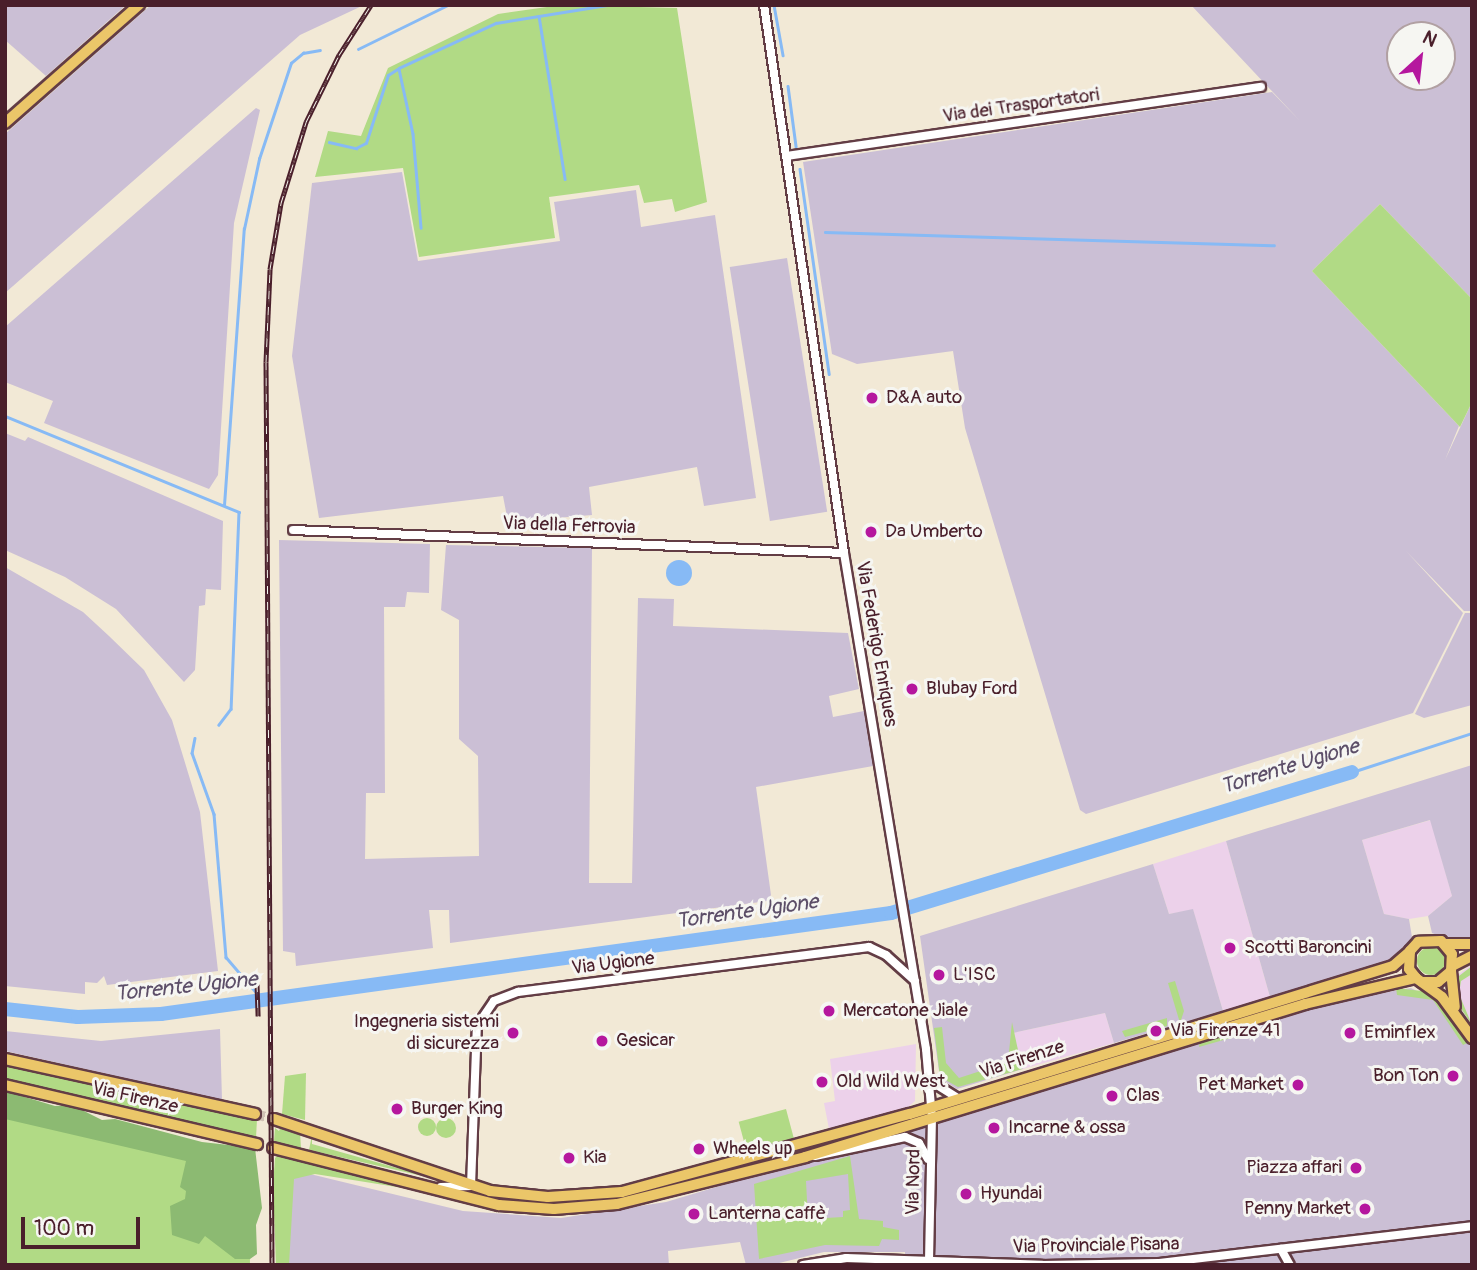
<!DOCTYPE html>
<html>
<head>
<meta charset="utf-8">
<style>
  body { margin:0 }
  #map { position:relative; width:1477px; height:1270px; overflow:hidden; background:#f2e9d6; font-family:Pangolin,sans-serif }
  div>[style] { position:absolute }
  .built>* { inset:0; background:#ecd1ea }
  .industrial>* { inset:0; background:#cbbfd5; transform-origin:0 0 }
  .green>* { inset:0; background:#b1da85; transform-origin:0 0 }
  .round { border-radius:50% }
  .forest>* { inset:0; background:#8cba72 }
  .water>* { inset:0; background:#87baf5 }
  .stream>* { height:2.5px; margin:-1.25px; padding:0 1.25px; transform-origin:1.25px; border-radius:1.25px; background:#87baf5 }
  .river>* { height:14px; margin:-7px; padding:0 7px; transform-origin:7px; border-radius:7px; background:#87baf5 }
  .major-tunnel>* { height:10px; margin-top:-5px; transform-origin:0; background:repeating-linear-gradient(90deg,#d0c1b4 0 10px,transparent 0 15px) }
  .roads { filter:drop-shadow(2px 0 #633d45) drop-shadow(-2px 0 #633d45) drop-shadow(0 2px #633d45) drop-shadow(0 -2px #633d45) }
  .minor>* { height:8px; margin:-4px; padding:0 4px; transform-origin:4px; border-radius:4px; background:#fff }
  .major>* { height:10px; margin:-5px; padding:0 5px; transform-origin:5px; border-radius:5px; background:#ebc669 }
  .rail>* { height:5px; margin-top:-2.5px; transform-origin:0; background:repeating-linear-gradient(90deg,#f6f6f2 0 8px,#4a1f2b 0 16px); box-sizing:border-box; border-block:2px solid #4a1f2b }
  .dots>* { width:19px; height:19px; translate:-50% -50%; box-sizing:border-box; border:4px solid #f6f6f2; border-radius:50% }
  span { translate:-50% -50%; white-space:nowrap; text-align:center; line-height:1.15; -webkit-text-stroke:6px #f6f6f2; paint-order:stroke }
  .street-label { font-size:19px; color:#4a1f2b }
  .poi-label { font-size:19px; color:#4a1f2b }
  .left { translate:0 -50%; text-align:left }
  .right { translate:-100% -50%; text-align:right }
  .water-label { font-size:21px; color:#5c4e68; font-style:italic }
  .frame { position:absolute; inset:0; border:7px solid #4a1f2b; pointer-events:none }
  .north { position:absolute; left:1386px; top:21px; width:70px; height:70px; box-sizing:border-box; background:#f6f6f2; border:2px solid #b1a0a2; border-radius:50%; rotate:27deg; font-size:19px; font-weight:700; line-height:28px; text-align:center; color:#4a1f2b }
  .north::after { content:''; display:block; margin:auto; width:24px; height:32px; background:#b5179e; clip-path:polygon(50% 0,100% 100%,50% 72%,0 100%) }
  .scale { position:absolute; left:21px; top:1217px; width:119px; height:32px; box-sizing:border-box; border:4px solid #4a1f2b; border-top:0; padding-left:9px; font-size:21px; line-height:24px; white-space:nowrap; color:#4a1f2b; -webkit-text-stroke:5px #f6f6f2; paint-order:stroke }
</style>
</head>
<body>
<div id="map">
  <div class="built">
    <i style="clip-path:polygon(1431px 820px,1452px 896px,1428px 916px,1409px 919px,1384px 914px,1362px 840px)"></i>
    <i style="clip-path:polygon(1226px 841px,1270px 997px,1223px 1011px,1193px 910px,1169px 914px,1153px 864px)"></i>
    <i style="clip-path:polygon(1472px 964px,1472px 1026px,1458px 1005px,1454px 978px)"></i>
    <i style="clip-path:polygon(1105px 1013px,1114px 1043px,1023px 1069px,1013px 1033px)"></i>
    <i style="clip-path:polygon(916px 1044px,915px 1101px,907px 1108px,829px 1129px,824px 1103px,835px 1101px,830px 1059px)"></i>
  </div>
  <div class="industrial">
    <i style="clip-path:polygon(5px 5px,126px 5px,46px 76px,5px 40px)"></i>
    <i style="clip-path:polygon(151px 5px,364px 5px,300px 35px,5px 293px,5px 134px)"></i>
    <i style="clip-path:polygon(evenodd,1191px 5px,1472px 5px,1472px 299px,1380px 204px,1312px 271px,1459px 426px,1445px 460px,1472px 402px,1472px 611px,1464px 611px,1406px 551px,1463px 613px,1413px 713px,1086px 814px,1080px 810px,965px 428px,953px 351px,857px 364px,832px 354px,803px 162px,1272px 92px,1301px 122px,1191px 5px,1400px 35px,1442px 35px,1442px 77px,1400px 77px,1400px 35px)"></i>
    <i style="clip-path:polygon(256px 108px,260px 110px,234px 223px,218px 475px,209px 489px,44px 423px,53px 401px,5px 382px,5px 327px)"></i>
    <i style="clip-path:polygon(402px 172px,418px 261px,560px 241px,554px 202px,636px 190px,641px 227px,715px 215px,756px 498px,704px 506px,697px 467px,589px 487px,592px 515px,508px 522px,503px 496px,319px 518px,292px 356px,312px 183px)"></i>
    <i style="left:787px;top:258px;width:257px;height:58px;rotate:81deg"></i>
    <i style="clip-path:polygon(5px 433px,25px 441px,28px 437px,223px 521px,221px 590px,206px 589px,205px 605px,199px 606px,195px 670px,184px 682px,116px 609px,65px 577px,5px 550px)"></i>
    <i style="clip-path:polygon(279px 540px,430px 544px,429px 593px,407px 592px,405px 607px,384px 607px,385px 793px,366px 793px,365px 859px,479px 856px,478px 756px,459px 739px,459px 620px,441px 610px,446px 545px,592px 548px,589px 883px,632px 883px,638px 598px,674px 599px,673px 626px,848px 633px,859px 689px,829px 696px,833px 717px,864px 711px,873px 766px,756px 787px,771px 895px,767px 901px,450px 943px,449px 910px,429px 910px,433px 948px,296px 966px,295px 953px,283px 951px)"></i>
    <i style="clip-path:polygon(5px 567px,83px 612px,109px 636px,144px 670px,172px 720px,200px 812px,218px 971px,107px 985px,104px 976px,97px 983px,85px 982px,85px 994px,5px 986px)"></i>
    <i style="clip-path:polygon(1465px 613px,1472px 613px,1472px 705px,1424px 718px,1415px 714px)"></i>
    <i style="clip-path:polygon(1472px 765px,1472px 940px,1459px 943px,1432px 933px,1428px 916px,1452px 896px,1430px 820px,1362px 840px,1384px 914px,1409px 919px,1412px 937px,1407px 946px,1390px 962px,1270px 997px,1226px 841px)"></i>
    <i style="clip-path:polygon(1153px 864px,1169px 914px,1193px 909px,1223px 1011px,1114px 1043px,1105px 1013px,1013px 1033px,1023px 1069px,957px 1089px,940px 1078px,920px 936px)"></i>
    <i style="clip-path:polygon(1411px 988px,1446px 1006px,1472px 1049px,1472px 1265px,905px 1265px,905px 1252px,824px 1252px,771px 1265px,746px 1265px,740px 1242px,668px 1251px,669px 1265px,281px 1265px,281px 1167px,463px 1211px,561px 1218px,666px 1202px,1341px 1000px)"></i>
    <i style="clip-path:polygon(220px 1029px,222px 1100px,5px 1051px,5px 1031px,101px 1041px)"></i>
  </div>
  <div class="green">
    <i style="clip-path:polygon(561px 5px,677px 8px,707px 202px,675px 212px,672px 199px,644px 203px,639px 185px,549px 197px,555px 238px,419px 257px,403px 168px,315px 177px,328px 131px,361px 136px,388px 68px,498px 14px)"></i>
    <i style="clip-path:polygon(1380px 204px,1472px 299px,1472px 402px,1460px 427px,1312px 271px)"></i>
    <i class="round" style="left:1417px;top:947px;width:28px;height:28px"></i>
    <i style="clip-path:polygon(1472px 966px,1472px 974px,1461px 981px,1459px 994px,1472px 1025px,1458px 1004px,1455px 979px)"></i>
    <i style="clip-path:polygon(1175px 981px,1184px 1011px,1180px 1023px,1168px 983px)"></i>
    <i style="clip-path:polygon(1396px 988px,1430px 992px,1467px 1043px,1463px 1045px,1433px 1000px,1397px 995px)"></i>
    <i style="clip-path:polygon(1167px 1018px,1167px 1026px,1125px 1037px,1122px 1031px)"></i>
    <i style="clip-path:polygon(1012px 1022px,1022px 1069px,958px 1087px,940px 1077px,934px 1028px,942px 1027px,946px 1063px,959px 1078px,1008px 1062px)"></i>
    <i style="clip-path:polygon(1251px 1025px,1255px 1031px,1199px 1047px,1200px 1041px)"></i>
    <i style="clip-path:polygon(5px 1064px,257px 1119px,256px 1138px,5px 1080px)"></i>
    <i style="clip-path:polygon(306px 1073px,305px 1120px,282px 1114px,285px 1076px)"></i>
    <i style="left:786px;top:1109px;width:30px;height:49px;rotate:75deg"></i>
    <i style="clip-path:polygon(5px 1116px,249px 1170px,250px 1265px,5px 1265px)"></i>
    <i class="round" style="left:418px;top:1118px;width:18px;height:18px"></i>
    <i class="round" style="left:436px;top:1118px;width:20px;height:20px"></i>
    <i style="clip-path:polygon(282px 1124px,300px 1131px,301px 1149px,274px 1141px,275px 1128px,279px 1131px)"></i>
    <i style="clip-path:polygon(312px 1135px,312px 1144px,440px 1180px,309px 1150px)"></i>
    <i style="clip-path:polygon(279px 1154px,311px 1160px,403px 1188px,315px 1174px,294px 1179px,289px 1265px,276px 1265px,273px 1187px,275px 1158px)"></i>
    <i style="clip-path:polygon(evenodd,850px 1156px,859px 1219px,883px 1221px,883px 1227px,899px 1230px,899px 1240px,882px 1239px,879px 1246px,825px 1245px,759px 1259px,754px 1184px,850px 1156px,848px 1174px,850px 1210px,843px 1211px,843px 1217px,808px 1219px,806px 1181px,848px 1174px)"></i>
  </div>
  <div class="forest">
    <i style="clip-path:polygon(5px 1091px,55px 1106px,72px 1105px,102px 1120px,115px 1119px,202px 1142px,255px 1148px,262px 1208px,256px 1225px,257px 1254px,250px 1259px,235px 1259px,205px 1236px,199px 1244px,172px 1235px,170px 1206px,185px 1199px,186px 1191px,180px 1187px,186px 1161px,5px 1119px)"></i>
  </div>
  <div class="water">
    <i class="round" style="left:666px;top:560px;width:26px;height:26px"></i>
  </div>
  <div class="stream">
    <i style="left:774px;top:5px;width:51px;rotate:79.8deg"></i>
    <i style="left:539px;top:16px;width:165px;rotate:80.9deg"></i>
    <i style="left:358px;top:49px;width:100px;rotate:-26.1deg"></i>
    <i style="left:399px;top:69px;width:66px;rotate:77.8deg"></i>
    <i style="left:413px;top:134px;width:94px;rotate:85.1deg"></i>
    <i style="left:788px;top:86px;width:61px;rotate:82.4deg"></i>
    <i style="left:329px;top:142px;width:28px;rotate:13deg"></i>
    <i style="left:356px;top:148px;width:11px;rotate:-27deg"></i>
    <i style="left:366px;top:143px;width:71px;rotate:-72.1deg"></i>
    <i style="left:388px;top:75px;width:13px;rotate:-32deg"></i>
    <i style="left:399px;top:68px;width:107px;rotate:-24.9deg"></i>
    <i style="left:496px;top:23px;width:112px;rotate:-9.2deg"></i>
    <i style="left:800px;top:169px;width:207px;rotate:81.9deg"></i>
    <i style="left:825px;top:232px;width:449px;rotate:1.7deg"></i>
    <i style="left:5px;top:416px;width:253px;rotate:22.3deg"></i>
    <i style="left:239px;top:512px;width:197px;rotate:92.3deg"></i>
    <i style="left:231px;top:709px;width:20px;rotate:127deg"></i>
    <i style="left:224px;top:505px;width:277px;rotate:-85.9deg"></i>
    <i style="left:244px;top:229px;width:72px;rotate:-77.9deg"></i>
    <i style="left:259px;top:159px;width:101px;rotate:-71.6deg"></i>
    <i style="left:291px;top:63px;width:16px;rotate:-40deg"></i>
    <i style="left:303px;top:53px;width:17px;rotate:-10deg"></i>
    <i style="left:195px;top:738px;width:15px;rotate:101deg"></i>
    <i style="left:192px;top:753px;width:65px;rotate:70.2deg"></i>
    <i style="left:214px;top:814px;width:144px;rotate:85.2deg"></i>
    <i style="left:226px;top:957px;width:54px;rotate:49.5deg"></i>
    <i style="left:1352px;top:772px;width:126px;rotate:-18deg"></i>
  </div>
  <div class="river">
    <i style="left:5px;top:1009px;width:73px;rotate:6.3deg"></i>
    <i style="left:78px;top:1017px;width:83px;rotate:-2.1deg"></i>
    <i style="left:161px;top:1014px;width:737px;rotate:-7.88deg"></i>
    <i style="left:891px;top:913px;width:482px;rotate:-17deg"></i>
  </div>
  <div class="major-tunnel">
    <i style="left:255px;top:1114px;width:20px;rotate:15deg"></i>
  </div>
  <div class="roads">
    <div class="minor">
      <i style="left:764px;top:5px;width:554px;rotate:81.69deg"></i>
      <i style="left:844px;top:553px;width:503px;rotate:80.61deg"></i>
      <i style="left:926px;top:1049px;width:68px;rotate:85deg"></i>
      <i style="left:932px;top:1117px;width:141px;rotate:91.2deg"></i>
      <i style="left:787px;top:156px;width:479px;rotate:-8.3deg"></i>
      <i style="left:293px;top:530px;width:551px;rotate:2.39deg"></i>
      <i style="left:929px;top:1080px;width:36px;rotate:32deg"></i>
      <i style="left:815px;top:1156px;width:92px;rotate:-11.9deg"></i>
      <i style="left:905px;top:1137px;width:15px;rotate:23deg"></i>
      <i style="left:919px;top:1143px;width:18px;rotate:61deg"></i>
      <i style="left:441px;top:1187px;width:30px;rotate:-2deg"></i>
      <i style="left:471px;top:1186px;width:160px;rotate:-87.9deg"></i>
      <i style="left:477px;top:1026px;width:30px;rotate:-56deg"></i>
      <i style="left:494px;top:1001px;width:26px;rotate:-21deg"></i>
      <i style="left:518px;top:992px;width:354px;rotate:-7.3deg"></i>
      <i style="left:869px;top:947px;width:19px;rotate:25deg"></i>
      <i style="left:886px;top:955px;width:39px;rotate:42deg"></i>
      <i style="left:1281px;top:1249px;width:18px;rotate:61deg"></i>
      <i style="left:803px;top:1265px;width:44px;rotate:-9.2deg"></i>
      <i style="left:846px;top:1258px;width:196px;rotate:2deg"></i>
      <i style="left:1042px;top:1265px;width:117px;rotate:-1deg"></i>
      <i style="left:1159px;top:1263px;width:315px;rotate:-6.7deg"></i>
    </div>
    <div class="major">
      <i style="left:5px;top:123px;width:179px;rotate:-41.4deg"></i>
      <i style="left:1446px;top:944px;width:26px"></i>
      <i style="left:1452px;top:966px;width:22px;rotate:-27deg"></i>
      <i style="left:1451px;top:971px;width:36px;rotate:84deg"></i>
      <i style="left:1422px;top:982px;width:16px"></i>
      <i style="left:1438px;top:982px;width:17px;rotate:-40deg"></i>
      <i style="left:1451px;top:971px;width:17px;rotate:-87deg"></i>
      <i style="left:1452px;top:954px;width:17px;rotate:-130deg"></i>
      <i style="left:1441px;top:941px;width:23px;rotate:178deg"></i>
      <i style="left:1418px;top:942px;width:12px;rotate:132deg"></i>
      <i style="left:1410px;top:951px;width:18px;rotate:93deg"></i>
      <i style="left:1409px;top:969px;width:11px;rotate:52deg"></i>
      <i style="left:1416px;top:978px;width:32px;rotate:36deg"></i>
      <i style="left:1442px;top:997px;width:51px;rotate:53.8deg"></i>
      <i style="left:5px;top:1059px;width:256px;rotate:12.4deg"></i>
      <i style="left:5px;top:1085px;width:259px;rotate:13.2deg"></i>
      <i style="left:274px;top:1119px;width:228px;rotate:18.4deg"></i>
      <i style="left:490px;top:1191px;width:58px;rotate:5.9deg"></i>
      <i style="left:548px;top:1197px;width:74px;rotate:-3.9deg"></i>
      <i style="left:622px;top:1192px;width:298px;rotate:-15.2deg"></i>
      <i style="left:910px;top:1114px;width:505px;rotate:-17.04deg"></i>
      <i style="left:1393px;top:966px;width:23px;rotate:-41deg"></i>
      <i style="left:273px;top:1148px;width:233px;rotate:14.2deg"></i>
      <i style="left:499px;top:1205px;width:55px;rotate:4.2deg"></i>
      <i style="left:554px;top:1209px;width:63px;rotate:-4.5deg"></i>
      <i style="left:617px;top:1204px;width:194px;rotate:-14deg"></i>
      <i style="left:805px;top:1157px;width:523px;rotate:-17.01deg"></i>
      <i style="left:1305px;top:1004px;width:114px;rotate:-13.2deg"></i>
    </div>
  </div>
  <div class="rail">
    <i style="left:257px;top:984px;width:32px;rotate:88deg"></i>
    <i style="left:272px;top:1265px;width:903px;rotate:-90.38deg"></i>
    <i style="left:266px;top:362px;width:93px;rotate:-87.5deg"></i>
    <i style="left:270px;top:269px;width:67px;rotate:-80.5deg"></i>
    <i style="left:281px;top:203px;width:85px;rotate:-72.8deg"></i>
    <i style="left:306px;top:122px;width:75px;rotate:-63.8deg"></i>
    <i style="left:339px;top:55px;width:59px;rotate:-57.4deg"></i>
  </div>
  <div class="dots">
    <i style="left:872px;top:398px;background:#b5179e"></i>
    <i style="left:871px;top:532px;background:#b5179e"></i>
    <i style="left:912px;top:689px;background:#b5179e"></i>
    <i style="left:1230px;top:948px;background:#b5179e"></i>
    <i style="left:939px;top:975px;background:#b5179e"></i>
    <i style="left:829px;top:1011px;background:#b5179e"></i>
    <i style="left:1156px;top:1031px;background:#b5179e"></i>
    <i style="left:513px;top:1033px;background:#b5179e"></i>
    <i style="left:1350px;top:1033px;background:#b5179e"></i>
    <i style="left:602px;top:1041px;background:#b5179e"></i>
    <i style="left:1453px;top:1076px;background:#b5179e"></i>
    <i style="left:822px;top:1082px;background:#b5179e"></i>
    <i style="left:1298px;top:1085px;background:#b5179e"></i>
    <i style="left:1112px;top:1096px;background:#b5179e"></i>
    <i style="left:397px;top:1109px;background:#b5179e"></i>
    <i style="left:994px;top:1128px;background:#b5179e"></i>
    <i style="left:699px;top:1149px;background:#b5179e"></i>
    <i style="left:569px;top:1158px;background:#b5179e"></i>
    <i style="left:1356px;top:1168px;background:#b5179e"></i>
    <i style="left:966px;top:1194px;background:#b5179e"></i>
    <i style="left:1365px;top:1209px;background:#b5179e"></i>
    <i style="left:694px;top:1214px;background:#b5179e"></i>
  </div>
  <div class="street-label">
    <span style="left:1021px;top:106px;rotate:-8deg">Via dei Trasportatori</span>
    <span style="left:569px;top:526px;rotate:2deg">Via della Ferrovia</span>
    <span style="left:876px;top:644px;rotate:80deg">Via Federigo Enriques</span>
    <span style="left:613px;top:964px;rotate:-7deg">Via Ugione</span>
    <span style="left:1022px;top:1060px;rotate:-18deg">Via Firenze</span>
    <span style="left:135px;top:1098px;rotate:13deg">Via Firenze</span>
    <span style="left:914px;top:1182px;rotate:-89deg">Via Nord</span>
    <span style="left:1096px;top:1246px;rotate:-1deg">Via Provinciale Pisana</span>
  </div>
  <div class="poi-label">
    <span class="left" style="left:886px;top:398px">D&amp;A auto</span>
    <span class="left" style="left:885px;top:532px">Da Umberto</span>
    <span class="left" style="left:926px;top:689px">Blubay Ford</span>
    <span class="left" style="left:1244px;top:948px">Scotti Baroncini</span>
    <span class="left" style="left:953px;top:975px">L'ISC</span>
    <span class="left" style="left:843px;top:1011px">Mercatone Jiale</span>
    <span class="right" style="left:499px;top:1033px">Ingegneria sistemi<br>di sicurezza</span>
    <span class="left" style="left:1170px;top:1031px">Via Firenze 41</span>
    <span class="left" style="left:1364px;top:1033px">Eminflex</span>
    <span class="left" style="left:616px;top:1041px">Gesicar</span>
    <span class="right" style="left:1439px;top:1076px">Bon Ton</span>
    <span class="left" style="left:836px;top:1082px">Old Wild West</span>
    <span class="right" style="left:1284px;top:1085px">Pet Market</span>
    <span class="left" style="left:1126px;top:1096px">Clas</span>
    <span class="left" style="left:411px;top:1109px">Burger King</span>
    <span class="left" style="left:1008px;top:1128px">Incarne &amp; ossa</span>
    <span class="left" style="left:713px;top:1149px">Wheels up</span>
    <span class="left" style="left:583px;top:1158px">Kia</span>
    <span class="right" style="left:1342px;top:1168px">Piazza affari</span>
    <span class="left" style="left:980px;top:1194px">Hyundai</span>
    <span class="right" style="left:1351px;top:1209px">Penny Market</span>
    <span class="left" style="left:708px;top:1214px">Lanterna caffè</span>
  </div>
  <div class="water-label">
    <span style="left:1290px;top:767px;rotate:-17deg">Torrente Ugione</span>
    <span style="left:747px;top:912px;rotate:-8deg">Torrente Ugione</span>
    <span style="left:186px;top:987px;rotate:-6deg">Torrente Ugione</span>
  </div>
  <div class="frame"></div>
  <div class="north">N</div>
  <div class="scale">100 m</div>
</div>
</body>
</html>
